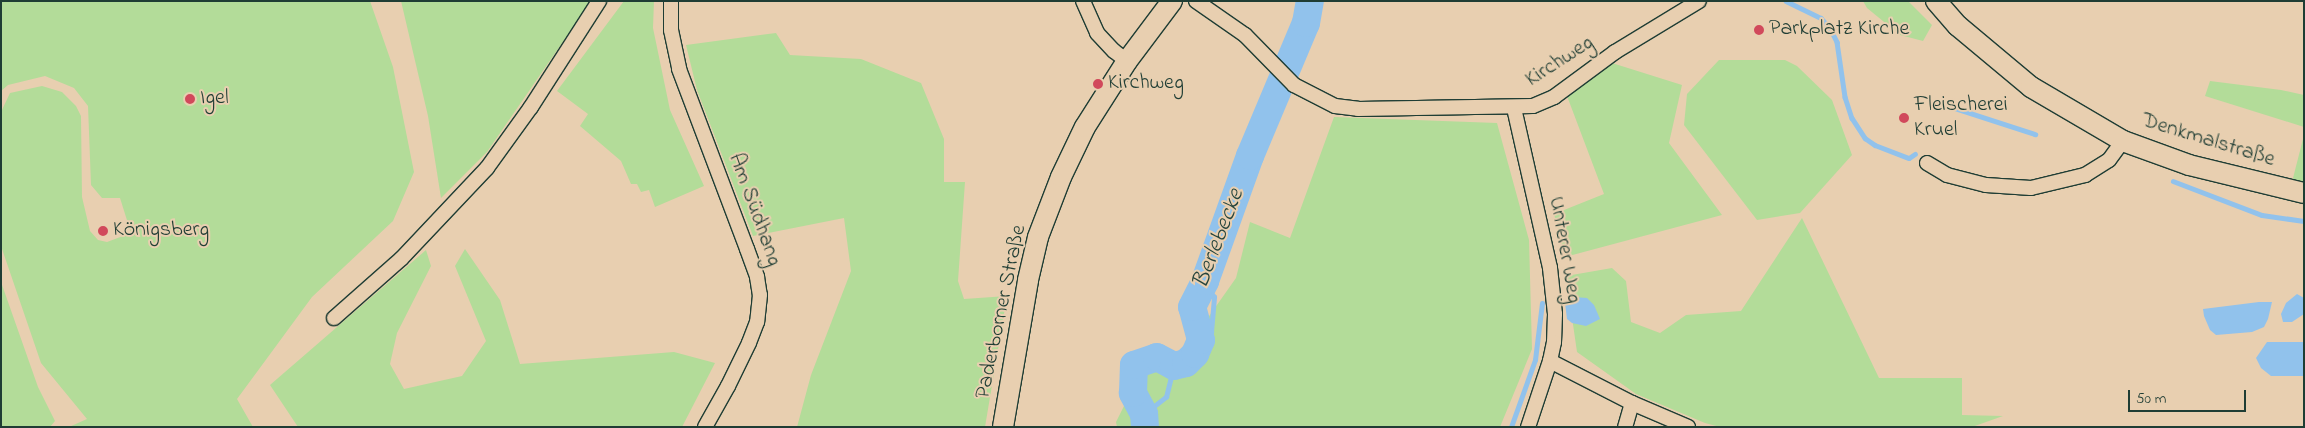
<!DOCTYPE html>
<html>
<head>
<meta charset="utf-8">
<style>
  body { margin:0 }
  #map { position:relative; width:2305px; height:428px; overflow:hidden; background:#e8cfb0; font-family:"Indie Flower",sans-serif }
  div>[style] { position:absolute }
  .green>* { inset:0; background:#b3dc99 }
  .water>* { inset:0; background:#91c2ec }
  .stream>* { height:4.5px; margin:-2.25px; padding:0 2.25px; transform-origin:2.25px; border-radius:2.25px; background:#91c2ec }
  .river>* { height:28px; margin:-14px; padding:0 14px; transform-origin:14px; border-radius:14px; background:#91c2ec }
  .roads { filter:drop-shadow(1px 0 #1f3d34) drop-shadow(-1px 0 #1f3d34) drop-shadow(0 1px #1f3d34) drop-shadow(0 -1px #1f3d34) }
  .street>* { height:14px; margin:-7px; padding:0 7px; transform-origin:7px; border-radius:7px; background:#e8cfb0 }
  .secondary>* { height:20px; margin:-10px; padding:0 10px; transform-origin:10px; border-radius:10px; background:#e8cfb0 }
  .dots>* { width:14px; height:14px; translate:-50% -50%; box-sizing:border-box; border:2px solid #e8cfb0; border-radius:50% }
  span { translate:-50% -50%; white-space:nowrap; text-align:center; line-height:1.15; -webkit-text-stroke:4px #e8cfb0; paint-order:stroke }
  .poi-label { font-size:22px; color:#1f3d34 }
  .left { translate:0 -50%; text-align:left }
  .street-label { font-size:22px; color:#1f3d34 }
  .water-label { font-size:24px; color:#25443d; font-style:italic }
  .frame { position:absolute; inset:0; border:2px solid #1f3d34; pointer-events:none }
  .scale { position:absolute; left:2128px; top:390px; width:118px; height:22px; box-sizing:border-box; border:2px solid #1f3d34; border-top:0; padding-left:6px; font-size:15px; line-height:18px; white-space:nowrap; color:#1f3d34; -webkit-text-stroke:4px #e8cfb0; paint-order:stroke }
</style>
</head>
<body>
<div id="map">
  <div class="green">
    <i style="clip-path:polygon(1px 1px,370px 1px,393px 67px,414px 172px,393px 221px,312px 297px,237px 399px,253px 427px,69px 427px,87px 419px,41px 363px,1px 246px,1px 112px,10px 93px,42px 86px,62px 92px,76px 106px,81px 116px,82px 197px,90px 231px,98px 240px,107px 242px,131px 233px,120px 198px,102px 198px,91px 185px,88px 106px,74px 88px,45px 76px,8px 85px,1px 91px)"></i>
    <i style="clip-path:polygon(401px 1px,591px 1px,487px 152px,441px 198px,428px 116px)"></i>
    <i style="clip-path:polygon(624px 1px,654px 1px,653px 28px,670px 110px,704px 186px,655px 207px,649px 190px,641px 192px,637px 184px,631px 184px,621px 161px,580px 126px,588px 114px,557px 91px)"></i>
    <i style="clip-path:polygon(1863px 1px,1908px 1px,1932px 25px,1923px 41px,1900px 35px,1867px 8px)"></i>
    <i style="clip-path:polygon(776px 33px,790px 55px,861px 59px,921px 83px,944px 139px,944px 182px,965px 182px,958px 281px,964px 299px,1007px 296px,985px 427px,797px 427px,811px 375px,851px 271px,844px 218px,753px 236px,697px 90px,686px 45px)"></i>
    <i style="clip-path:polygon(1719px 60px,1785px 60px,1797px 66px,1832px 100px,1852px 155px,1800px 213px,1757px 220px,1684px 125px,1687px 94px)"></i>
    <i style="clip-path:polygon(1612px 63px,1682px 85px,1669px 143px,1722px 215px,1565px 257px,1554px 214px,1604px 194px,1567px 96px,1572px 90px)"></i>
    <i style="clip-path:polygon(2210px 81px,2281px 90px,2304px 95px,2304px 127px,2205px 96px)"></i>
    <i style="clip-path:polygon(1334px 117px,1497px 123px,1529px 240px,1532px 349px,1500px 427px,1117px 427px,1116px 422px,1141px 372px,1183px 353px,1236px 278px,1250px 222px,1290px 238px)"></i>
    <i style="clip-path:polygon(2304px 135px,2304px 184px,2292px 182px)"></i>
    <i style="clip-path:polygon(1802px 218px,1879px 378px,1962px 378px,1962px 415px,2003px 416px,1972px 427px,1720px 427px,1705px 423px,1636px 394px,1577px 352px,1566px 276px,1612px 268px,1626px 281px,1631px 322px,1660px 333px,1686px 315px,1741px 311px)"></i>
    <i style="clip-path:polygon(465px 249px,500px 300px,520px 364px,674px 352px,715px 363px,682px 427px,298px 427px,270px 385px,426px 250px,431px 266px,397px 333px,390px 364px,404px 389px,462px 376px,486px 341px,455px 266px)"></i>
    <i style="clip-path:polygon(1px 282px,38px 387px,55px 421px,50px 427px,1px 427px)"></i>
  </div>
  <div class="water">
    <i style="clip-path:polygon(2297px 294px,2304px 298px,2304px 314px,2292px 322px,2283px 322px,2281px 314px,2286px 303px)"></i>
    <i style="clip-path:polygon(1574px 297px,1587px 298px,1594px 305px,1600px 319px,1586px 326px,1572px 323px,1567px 319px,1565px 303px,1567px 299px)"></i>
    <i style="clip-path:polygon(2259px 302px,2272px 302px,2268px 319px,2264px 327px,2252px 332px,2216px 335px,2210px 330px,2204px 316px,2203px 309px)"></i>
    <i style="clip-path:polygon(2267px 342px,2304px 342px,2304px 376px,2271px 376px,2261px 368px,2256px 358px)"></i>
  </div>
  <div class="stream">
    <i style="left:1786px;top:1px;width:39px;rotate:26deg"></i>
    <i style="left:1821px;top:18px;width:13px;rotate:48deg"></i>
    <i style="left:1830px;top:28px;width:16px;rotate:63deg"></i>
    <i style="left:1837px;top:42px;width:56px;rotate:81.7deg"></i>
    <i style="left:1845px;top:97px;width:22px;rotate:72deg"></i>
    <i style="left:1852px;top:118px;width:24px;rotate:57deg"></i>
    <i style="left:1865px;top:138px;width:12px;rotate:35deg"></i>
    <i style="left:1875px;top:145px;width:36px;rotate:21deg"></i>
    <i style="left:1909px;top:158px;width:7px;rotate:-34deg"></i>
    <i style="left:1942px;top:104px;width:98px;rotate:17.9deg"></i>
    <i style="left:2173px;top:181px;width:95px;rotate:20.9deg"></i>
    <i style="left:2262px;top:215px;width:42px;rotate:8.1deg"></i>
    <i style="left:1201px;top:340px;width:13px;rotate:-39deg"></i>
    <i style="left:1211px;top:332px;width:35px;rotate:-85deg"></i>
    <i style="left:1214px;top:297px;width:16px;rotate:-133deg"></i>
    <i style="left:1144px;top:414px;width:28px;rotate:-38deg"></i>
    <i style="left:1166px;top:397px;width:32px;rotate:-76deg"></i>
    <i style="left:1511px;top:427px;width:71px;rotate:-70.3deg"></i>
    <i style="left:1535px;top:360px;width:57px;rotate:-83deg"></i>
  </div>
  <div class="river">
    <i style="left:1145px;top:427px;width:13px;rotate:-94deg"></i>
    <i style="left:1144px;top:414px;width:24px;rotate:-118deg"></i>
    <i style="left:1133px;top:393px;width:28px;rotate:-88deg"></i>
    <i style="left:1134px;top:365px;width:24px;rotate:-19deg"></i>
    <i style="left:1157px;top:357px;width:19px;rotate:28deg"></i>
    <i style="left:1174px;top:366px;width:12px;rotate:-14deg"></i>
    <i style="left:1186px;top:363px;width:13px;rotate:-45deg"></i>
    <i style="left:1195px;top:354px;width:15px;rotate:-67deg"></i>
    <i style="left:1201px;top:340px;width:34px;rotate:-105deg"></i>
    <i style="left:1192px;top:307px;width:29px;rotate:-63deg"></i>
    <i style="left:1205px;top:281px;width:133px;rotate:-70.2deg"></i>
    <i style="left:1250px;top:156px;width:144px;rotate:-67.2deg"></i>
    <i style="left:1306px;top:23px;width:22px;rotate:-80deg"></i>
  </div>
  <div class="roads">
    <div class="street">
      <i style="left:671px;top:1px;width:29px;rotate:90deg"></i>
      <i style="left:671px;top:30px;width:40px;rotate:78deg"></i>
      <i style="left:679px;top:69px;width:192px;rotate:69.3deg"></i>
      <i style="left:747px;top:249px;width:30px;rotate:70deg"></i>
      <i style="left:757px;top:277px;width:18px;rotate:81deg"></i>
      <i style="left:760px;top:295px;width:27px;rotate:96deg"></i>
      <i style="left:757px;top:322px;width:22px;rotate:111deg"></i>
      <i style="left:749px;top:343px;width:48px;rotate:116deg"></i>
      <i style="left:728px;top:386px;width:47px;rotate:119.3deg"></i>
      <i style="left:1083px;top:1px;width:35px;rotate:66deg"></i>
      <i style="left:1097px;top:33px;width:25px;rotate:47deg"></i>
      <i style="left:1114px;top:51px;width:16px;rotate:38deg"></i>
      <i style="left:1196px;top:1px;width:60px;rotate:34.8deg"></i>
      <i style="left:1245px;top:35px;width:70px;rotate:45.6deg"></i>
      <i style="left:1294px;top:85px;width:46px;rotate:27.1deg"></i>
      <i style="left:1335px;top:106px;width:23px;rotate:7deg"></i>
      <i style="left:1358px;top:109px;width:175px;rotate:-1deg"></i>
      <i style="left:1533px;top:106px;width:23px;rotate:-23deg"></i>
      <i style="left:1554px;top:97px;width:76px;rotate:-36.4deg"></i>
      <i style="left:1615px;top:52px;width:98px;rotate:-31.3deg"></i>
      <i style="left:1514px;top:108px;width:164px;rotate:77.3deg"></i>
      <i style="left:1550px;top:268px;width:46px;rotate:83.8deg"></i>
      <i style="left:1555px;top:314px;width:28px;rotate:92deg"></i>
      <i style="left:1554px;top:342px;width:19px;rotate:102deg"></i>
      <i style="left:1550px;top:361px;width:70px;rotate:108.4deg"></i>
      <i style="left:1927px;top:163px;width:23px;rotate:31deg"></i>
      <i style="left:1947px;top:175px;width:40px;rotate:14.4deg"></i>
      <i style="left:1986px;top:185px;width:45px;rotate:3.8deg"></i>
      <i style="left:2031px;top:188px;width:56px;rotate:-13.5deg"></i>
      <i style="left:2085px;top:175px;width:28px;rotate:-32deg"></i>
      <i style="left:2109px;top:160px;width:24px;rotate:-54deg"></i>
      <i style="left:334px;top:318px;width:89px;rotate:-41.4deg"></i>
      <i style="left:401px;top:259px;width:125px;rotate:-46.6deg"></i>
      <i style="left:487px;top:168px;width:75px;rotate:-54.2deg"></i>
      <i style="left:531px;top:107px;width:126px;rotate:-57.3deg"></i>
      <i style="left:1550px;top:361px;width:92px;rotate:27.1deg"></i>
      <i style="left:1632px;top:403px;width:25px;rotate:106deg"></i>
      <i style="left:1632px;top:403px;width:61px;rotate:23.2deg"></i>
    </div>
    <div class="secondary">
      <i style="left:1936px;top:1px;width:33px;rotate:49deg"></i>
      <i style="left:1958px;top:26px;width:95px;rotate:39.9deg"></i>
      <i style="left:2031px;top:87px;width:107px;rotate:30.4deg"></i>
      <i style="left:2123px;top:141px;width:70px;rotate:20deg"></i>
      <i style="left:2189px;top:165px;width:118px;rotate:13.7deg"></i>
      <i style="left:1003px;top:427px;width:149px;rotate:-80.3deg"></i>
      <i style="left:1028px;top:280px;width:44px;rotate:-76.9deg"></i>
      <i style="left:1038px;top:237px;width:64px;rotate:-69deg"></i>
      <i style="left:1061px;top:177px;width:55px;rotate:-64.4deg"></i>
      <i style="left:1085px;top:127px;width:78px;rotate:-57.5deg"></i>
      <i style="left:1127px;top:61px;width:75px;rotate:-53.1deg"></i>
    </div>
  </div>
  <div class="dots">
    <i style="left:1759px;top:30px;background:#d1495b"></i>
    <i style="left:1098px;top:84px;background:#d1495b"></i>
    <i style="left:190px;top:99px;background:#d1495b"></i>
    <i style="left:1904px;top:118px;background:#d1495b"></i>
    <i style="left:103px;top:231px;background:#d1495b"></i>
  </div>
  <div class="poi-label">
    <span class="left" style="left:1769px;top:30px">Parkplatz Kirche</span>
    <span class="left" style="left:1108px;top:84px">Kirchweg</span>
    <span class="left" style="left:200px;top:99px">Igel</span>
    <span class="left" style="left:1914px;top:118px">Fleischerei<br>Kruel</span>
    <span class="left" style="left:113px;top:231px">Königsberg</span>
  </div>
  <div class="street-label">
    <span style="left:1560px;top:62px;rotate:-33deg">Kirchweg</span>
    <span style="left:2208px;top:141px;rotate:17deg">Denkmalstraße</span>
    <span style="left:754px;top:210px;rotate:70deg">Am Südhang</span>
    <span style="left:1564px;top:250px;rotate:80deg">Unterer Weg</span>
    <span style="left:1002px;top:312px;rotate:-78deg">Paderborner Straße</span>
  </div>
  <div class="water-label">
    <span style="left:1219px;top:239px;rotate:-69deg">Berlebecke</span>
  </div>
  <div class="frame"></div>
  <div class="scale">50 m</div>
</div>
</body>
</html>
